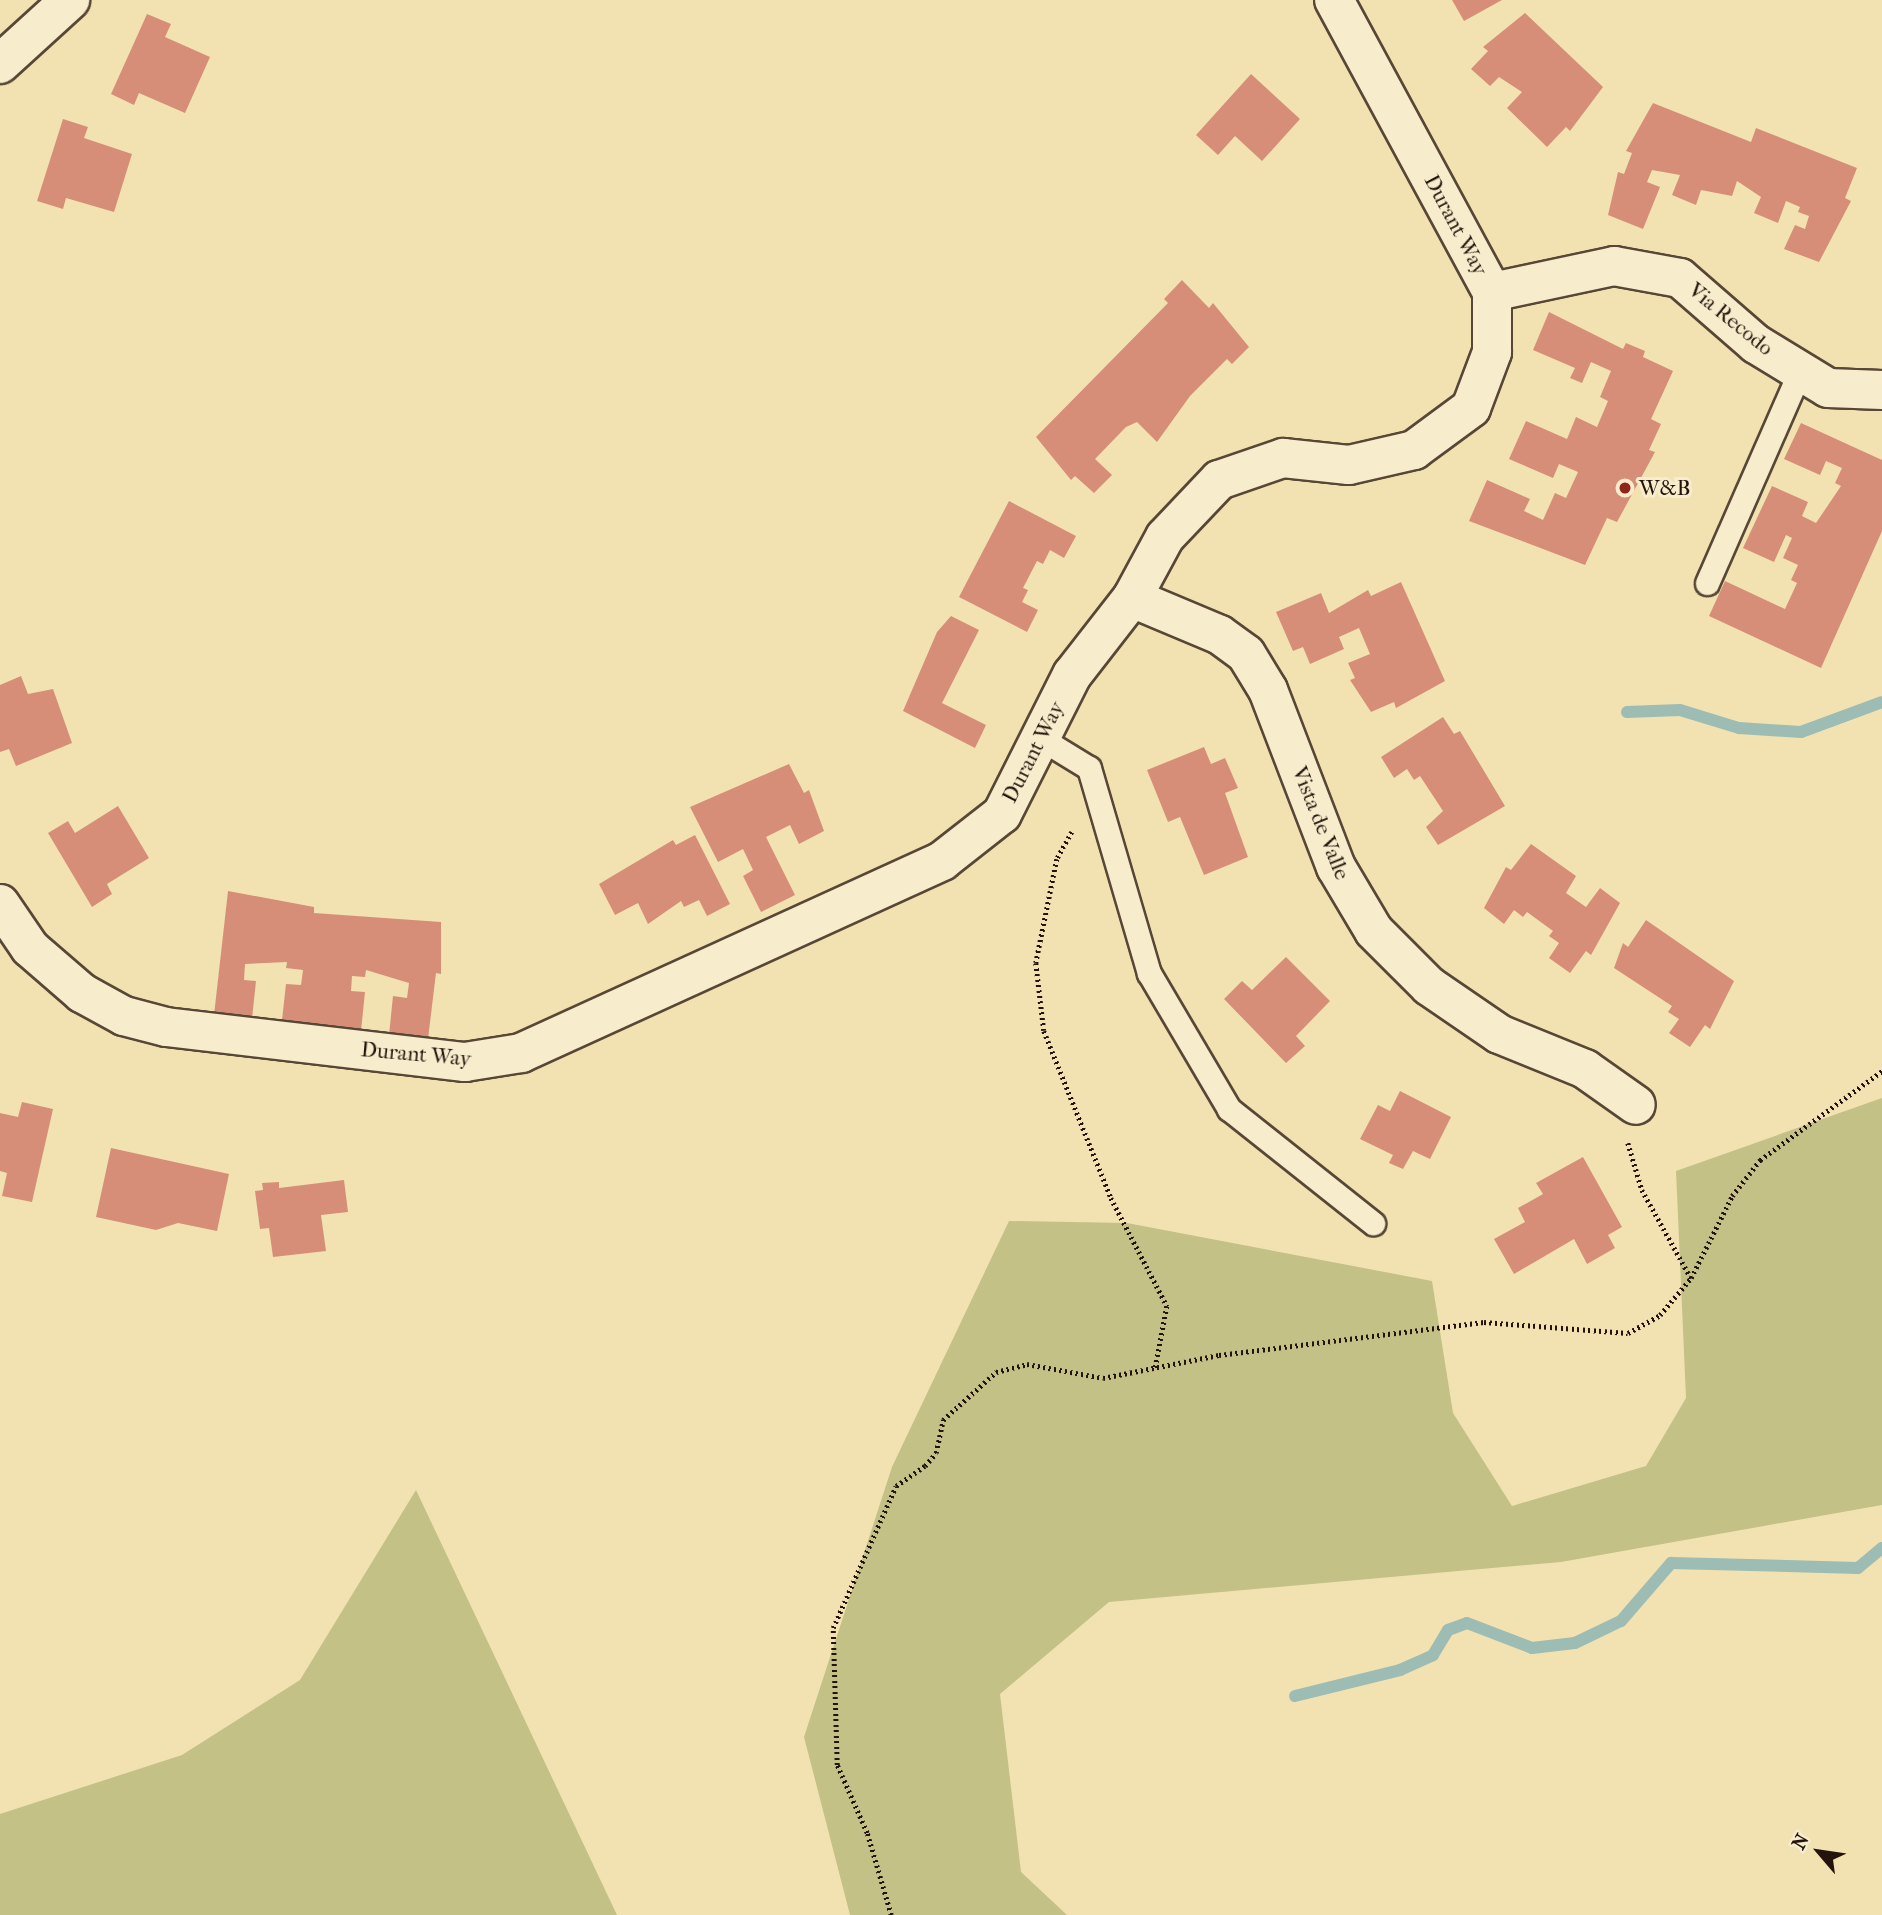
<!DOCTYPE html>
<html>
<head>
<meta charset="utf-8">
<style>
  body { margin:0 }
  #map { position:relative; width:1882px; height:1915px; overflow:hidden; background:#f2e2b1; font-family:"IM FELL French Canon",serif }
  div>[style] { position:absolute }
  .green>* { inset:0; background:#c3c186 }
  .stream>* { height:12px; margin:-6px; padding:0 6px; transform-origin:6px; border-radius:6px; background:#9dbcb3 }
  .building>* { inset:0; background:#d78e79 }
  .path>* { height:4.5px; margin-top:-2.25px; transform-origin:0; background:repeating-linear-gradient(90deg,#24130d 0 2px,transparent 0 5.5px) }
  .roads { filter:drop-shadow(2px 0 #584736) drop-shadow(-2px 0 #584736) drop-shadow(0 2px #584736) drop-shadow(0 -2px #584736) }
  .lane>* { height:23px; margin:-11.5px; padding:0 11.5px; transform-origin:11.5px; border-radius:11.5px; background:#f7eccc }
  .street>* { height:38px; margin:-19px; padding:0 19px; transform-origin:19px; border-radius:19px; background:#f7eccc }
  .dots>* { width:19px; height:19px; translate:-50% -50%; box-sizing:border-box; border:4px solid #f7eccc; border-radius:50% }
  span { translate:-50% -50%; white-space:nowrap; text-align:center; line-height:1.15; -webkit-text-stroke:6px #f7eccc; paint-order:stroke }
  .street-label { font-size:21px; color:#24130d }
  .poi-label { font-size:21px; color:#24130d }
  .left { translate:0 -50%; text-align:left }
  .north { position:absolute; left:1784px; top:1817px; width:70px; height:70px; -webkit-text-stroke:5px #f7eccc; paint-order:stroke; rotate:299deg; font-size:19px; font-weight:700; line-height:28px; text-align:center; color:#24130d }
  .north::after { content:''; display:block; margin:auto; width:24px; height:32px; background:#24130d; clip-path:polygon(50% 0,100% 100%,50% 72%,0 100%) }
</style>
</head>
<body>
<div id="map">
  <div class="green">
    <i style="clip-path:polygon(1882px 1098px,1882px 1505px,1561px 1562px,1109px 1602px,1000px 1694px,1021px 1872px,1067px 1915px,850px 1915px,804px 1737px,892px 1467px,1009px 1221px,1127px 1223px,1432px 1281px,1453px 1413px,1512px 1506px,1646px 1466px,1686px 1398px,1676px 1171px)"></i>
    <i style="clip-path:polygon(416px 1490px,617px 1915px,0 1915px,0 1814px,182px 1755px,300px 1680px)"></i>
  </div>
  <div class="stream">
    <i style="left:1627px;top:712px;width:53px;rotate:-2.2deg"></i>
    <i style="left:1680px;top:710px;width:62px;rotate:17deg"></i>
    <i style="left:1739px;top:728px;width:62px;rotate:3.7deg"></i>
    <i style="left:1801px;top:732px;width:86px;rotate:-20.3deg"></i>
    <i style="left:1295px;top:1696px;width:108px;rotate:-13.9deg"></i>
    <i style="left:1400px;top:1670px;width:36px;rotate:-24deg"></i>
    <i style="left:1433px;top:1655px;width:29px;rotate:-59deg"></i>
    <i style="left:1448px;top:1630px;width:20px;rotate:-20deg"></i>
    <i style="left:1467px;top:1623px;width:70px;rotate:21deg"></i>
    <i style="left:1532px;top:1648px;width:43px;rotate:-6.6deg"></i>
    <i style="left:1575px;top:1643px;width:51px;rotate:-25.6deg"></i>
    <i style="left:1621px;top:1621px;width:77px;rotate:-49.2deg"></i>
    <i style="left:1671px;top:1563px;width:187px;rotate:1.5deg"></i>
    <i style="left:1858px;top:1568px;width:31px;rotate:-40deg"></i>
  </div>
  <div class="building">
    <i style="clip-path:polygon(1452px 0,1502px 0,1464px 21px)"></i>
    <i style="clip-path:polygon(1525px 13px,1603px 87px,1570px 131px,1566px 127px,1547px 147px,1507px 108px,1522px 92px,1499px 77px,1490px 86px,1471px 69px,1488px 51px,1483px 47px)"></i>
    <i style="clip-path:polygon(147px 14px,171px 24px,165px 37px,210px 57px,185px 113px,139px 93px,134px 105px,111px 94px)"></i>
    <i style="clip-path:polygon(1251px 74px,1300px 119px,1262px 161px,1235px 136px,1218px 155px,1196px 135px)"></i>
    <i style="clip-path:polygon(1653px 103px,1751px 142px,1756px 128px,1857px 168px,1845px 198px,1851px 201px,1819px 262px,1784px 249px,1795px 225px,1805px 229px,1809px 216px,1798px 212px,1800px 207px,1786px 201px,1778px 223px,1754px 213px,1761px 197px,1737px 181px,1732px 196px,1701px 190px,1696px 205px,1672px 195px,1680px 175px,1652px 170px,1647px 182px,1660px 187px,1643px 229px,1608px 215px,1618px 172px,1624px 174px,1632px 153px,1626px 151px)"></i>
    <i style="clip-path:polygon(63px 119px,88px 127px,84px 138px,132px 154px,114px 212px,66px 198px,63px 209px,37px 201px)"></i>
    <i style="clip-path:polygon(1182px 280px,1209px 308px,1213px 303px,1249px 347px,1232px 364px,1227px 359px,1190px 396px,1157px 442px,1137px 422px,1126px 427px,1095px 459px,1112px 475px,1094px 493px,1075px 476px,1071px 480px,1036px 437px,1168px 303px,1164px 299px)"></i>
    <i style="clip-path:polygon(1549px 312px,1623px 349px,1626px 343px,1645px 351px,1643px 357px,1673px 371px,1651px 419px,1661px 424px,1649px 450px,1655px 452px,1617px 522px,1607px 518px,1585px 565px,1469px 521px,1487px 480px,1530px 499px,1524px 511px,1543px 520px,1555px 493px,1566px 498px,1578px 472px,1559px 464px,1553px 478px,1509px 459px,1526px 421px,1567px 439px,1576px 417px,1597px 427px,1608px 401px,1600px 397px,1611px 371px,1591px 362px,1582px 383px,1570px 378px,1575px 368px,1533px 350px)"></i>
    <i style="clip-path:polygon(1801px 423px,1882px 460px,1882px 531px,1821px 668px,1709px 616px,1725px 581px,1785px 609px,1797px 583px,1791px 580px,1798px 565px,1783px 558px,1792px 538px,1786px 535px,1774px 562px,1743px 548px,1772px 486px,1808px 502px,1802px 516px,1816px 523px,1841px 486px,1835px 483px,1842px 468px,1826px 461px,1820px 475px,1784px 459px)"></i>
    <i style="clip-path:polygon(1009px 501px,1076px 536px,1064px 558px,1050px 550px,1043px 564px,1037px 561px,1023px 588px,1028px 590px,1022px 602px,1038px 610px,1027px 632px,959px 597px)"></i>
    <i style="clip-path:polygon(1401px 582px,1445px 681px,1396px 708px,1394px 702px,1371px 712px,1350px 680px,1355px 678px,1348px 663px,1370px 654px,1359px 628px,1339px 637px,1344px 649px,1310px 664px,1303px 647px,1293px 651px,1276px 612px,1321px 593px,1329px 613px,1368px 590px,1371px 596px)"></i>
    <i style="clip-path:polygon(951px 616px,979px 630px,942px 703px,986px 725px,975px 748px,903px 711px,937px 632px)"></i>
    <i style="clip-path:polygon(21px 676px,28px 694px,53px 689px,72px 743px,16px 766px,9px 749px,0 752px,0 685px)"></i>
    <i style="clip-path:polygon(1443px 717px,1454px 734px,1460px 731px,1505px 806px,1438px 845px,1426px 827px,1443px 811px,1420px 776px,1414px 780px,1407px 769px,1394px 778px,1381px 757px)"></i>
    <i style="clip-path:polygon(1204px 747px,1211px 764px,1225px 758px,1238px 788px,1225px 793px,1248px 857px,1204px 875px,1180px 817px,1168px 822px,1147px 770px)"></i>
    <i style="clip-path:polygon(789px 764px,804px 793px,809px 790px,824px 831px,799px 844px,790px 825px,766px 837px,795px 895px,761px 912px,743px 876px,753px 870px,743px 849px,718px 862px,690px 807px)"></i>
    <i style="clip-path:polygon(118px 806px,149px 858px,107px 884px,112px 894px,92px 907px,48px 833px,68px 821px,75px 833px)"></i>
    <i style="clip-path:polygon(695px 835px,730px 904px,707px 916px,699px 900px,684px 907px,681px 901px,648px 924px,638px 903px,615px 915px,599px 884px,673px 840px,676px 845px)"></i>
    <i style="clip-path:polygon(1531px 844px,1576px 876px,1566px 893px,1586px 907px,1600px 888px,1620px 903px,1591px 955px,1586px 951px,1570px 973px,1549px 958px,1559px 943px,1549px 936px,1553px 931px,1527px 912px,1523px 917px,1514px 910px,1504px 924px,1484px 908px,1506px 867px,1511px 870px)"></i>
    <i style="clip-path:polygon(228px 891px,314px 907px,314px 913px,441px 922px,441px 974px,436px 973px,428px 1039px,389px 1035px,393px 996px,407px 998px,409px 983px,366px 970px,365px 977px,352px 976px,351px 991px,365px 992px,361px 1031px,282px 1020px,286px 984px,301px 985px,303px 970px,286px 968px,287px 962px,245px 964px,244px 980px,256px 981px,252px 1019px,214px 1015px)"></i>
    <i style="clip-path:polygon(1646px 920px,1734px 981px,1710px 1029px,1705px 1025px,1690px 1047px,1669px 1033px,1679px 1019px,1668px 1012px,1672px 1006px,1614px 968px,1623px 943px,1628px 947px)"></i>
    <i style="clip-path:polygon(1286px 957px,1330px 1001px,1296px 1036px,1305px 1046px,1286px 1063px,1224px 999px,1242px 981px,1252px 990px)"></i>
    <i style="clip-path:polygon(1400px 1091px,1451px 1117px,1430px 1159px,1413px 1151px,1403px 1169px,1389px 1163px,1393px 1155px,1360px 1139px,1378px 1105px,1390px 1111px)"></i>
    <i style="clip-path:polygon(22px 1102px,53px 1109px,32px 1202px,2px 1196px,7px 1173px,0 1171px,0 1113px,18px 1117px)"></i>
    <i style="clip-path:polygon(111px 1148px,229px 1174px,217px 1231px,178px 1223px,156px 1230px,96px 1217px)"></i>
    <i style="clip-path:polygon(1583px 1157px,1622px 1227px,1608px 1235px,1615px 1248px,1587px 1264px,1574px 1239px,1514px 1274px,1494px 1239px,1525px 1222px,1518px 1208px,1543px 1194px,1536px 1183px)"></i>
    <i style="clip-path:polygon(344px 1180px,348px 1212px,321px 1215px,326px 1251px,273px 1257px,269px 1228px,260px 1229px,255px 1191px,263px 1190px,262px 1183px,279px 1182px,279px 1188px)"></i>
  </div>
  <div class="path">
    <i style="left:1072px;top:832px;width:31px;rotate:119deg"></i>
    <i style="left:1057px;top:859px;width:106px;rotate:101.4deg"></i>
    <i style="left:1036px;top:963px;width:68px;rotate:83.3deg"></i>
    <i style="left:1044px;top:1031px;width:180px;rotate:68.1deg"></i>
    <i style="left:1111px;top:1198px;width:122px;rotate:62.6deg"></i>
    <i style="left:1167px;top:1306px;width:65px;rotate:100.6deg"></i>
    <i style="left:1628px;top:1143px;width:49px;rotate:73.4deg"></i>
    <i style="left:1642px;top:1190px;width:101px;rotate:60.9deg"></i>
    <i style="left:891px;top:1915px;width:85px;rotate:-106.3deg"></i>
    <i style="left:867px;top:1833px;width:74px;rotate:-113.8deg"></i>
    <i style="left:837px;top:1765px;width:137px;rotate:-91.7deg"></i>
    <i style="left:833px;top:1628px;width:155px;rotate:-66.1deg"></i>
    <i style="left:896px;top:1486px;width:35px;rotate:-35deg"></i>
    <i style="left:925px;top:1466px;width:17px;rotate:-50deg"></i>
    <i style="left:936px;top:1453px;width:34px;rotate:-78deg"></i>
    <i style="left:943px;top:1420px;width:72px;rotate:-42.2deg"></i>
    <i style="left:996px;top:1372px;width:32px;rotate:-14deg"></i>
    <i style="left:1027px;top:1364px;width:77px;rotate:10.4deg"></i>
    <i style="left:1103px;top:1378px;width:118px;rotate:-11.2deg"></i>
    <i style="left:1219px;top:1355px;width:267px;rotate:-7.1deg"></i>
    <i style="left:1484px;top:1322px;width:144px;rotate:4.4deg"></i>
    <i style="left:1628px;top:1333px;width:37px;rotate:-29deg"></i>
    <i style="left:1660px;top:1315px;width:48px;rotate:-50deg"></i>
    <i style="left:1691px;top:1278px;width:92px;rotate:-63.4deg"></i>
    <i style="left:1732px;top:1196px;width:46px;rotate:-52.1deg"></i>
    <i style="left:1760px;top:1160px;width:151px;rotate:-36.1deg"></i>
  </div>
  <div class="roads">
    <div class="lane">
      <i style="left:1707px;top:583px;width:232px;rotate:-66.3deg"></i>
      <i style="left:1040px;top:738px;width:57px;rotate:31.5deg"></i>
      <i style="left:1089px;top:768px;width:214px;rotate:73.7deg"></i>
      <i style="left:1149px;top:973px;width:158px;rotate:59.5deg"></i>
      <i style="left:1229px;top:1109px;width:184px;rotate:38.4deg"></i>
    </div>
    <div class="street">
      <i style="left:0;top:64px;width:95px;rotate:-42.4deg"></i>
      <i style="left:1492px;top:292px;width:125px;rotate:-12deg"></i>
      <i style="left:1614px;top:266px;width:67px;rotate:10.3deg"></i>
      <i style="left:1680px;top:278px;width:101px;rotate:41deg"></i>
      <i style="left:1756px;top:344px;width:84px;rotate:31.4deg"></i>
      <i style="left:1828px;top:388px;width:54px;rotate:2.1deg"></i>
      <i style="left:1132px;top:598px;width:95px;rotate:22.8deg"></i>
      <i style="left:1220px;top:635px;width:32px;rotate:36deg"></i>
      <i style="left:1246px;top:654px;width:42px;rotate:58.6deg"></i>
      <i style="left:1268px;top:690px;width:190px;rotate:69deg"></i>
      <i style="left:1336px;top:867px;width:74px;rotate:59.3deg"></i>
      <i style="left:1374px;top:931px;width:78px;rotate:45deg"></i>
      <i style="left:1429px;top:986px;width:85px;rotate:34.4deg"></i>
      <i style="left:1499px;top:1034px;width:93px;rotate:22.1deg"></i>
      <i style="left:1585px;top:1069px;width:62px;rotate:35.2deg"></i>
      <i style="left:0;top:904px;width:53px;rotate:55.7deg"></i>
      <i style="left:30px;top:948px;width:69px;rotate:40.9deg"></i>
      <i style="left:82px;top:993px;width:48px;rotate:28.7deg"></i>
      <i style="left:124px;top:1016px;width:43px;rotate:14.7deg"></i>
      <i style="left:166px;top:1027px;width:301px;rotate:6.7deg"></i>
      <i style="left:465px;top:1062px;width:57px;rotate:-9.1deg"></i>
      <i style="left:521px;top:1053px;width:463px;rotate:-24.5deg"></i>
      <i style="left:942px;top:861px;width:76px;rotate:-38.1deg"></i>
      <i style="left:1002px;top:814px;width:156px;rotate:-63.3deg"></i>
      <i style="left:1072px;top:675px;width:98px;rotate:-52.1deg"></i>
      <i style="left:1132px;top:598px;width:69px;rotate:-61.6deg"></i>
      <i style="left:1165px;top:537px;width:79px;rotate:-46.5deg"></i>
      <i style="left:1219px;top:480px;width:68px;rotate:-19deg"></i>
      <i style="left:1283px;top:458px;width:66px;rotate:6.1deg"></i>
      <i style="left:1349px;top:465px;width:67px;rotate:-13deg"></i>
      <i style="left:1414px;top:450px;width:71px;rotate:-36.4deg"></i>
      <i style="left:1471px;top:408px;width:60px;rotate:-69.4deg"></i>
      <i style="left:1492px;top:352px;width:60px;rotate:-90deg"></i>
      <i style="left:1492px;top:292px;width:332px;rotate:-118.4deg"></i>
    </div>
  </div>
  <div class="dots">
    <i style="left:1625px;top:488px;background:#8f2418"></i>
  </div>
  <div class="street-label">
    <span style="left:1456px;top:225px;rotate:62deg">Durant Way</span>
    <span style="left:1731px;top:319px;rotate:39deg">Via Recodo</span>
    <span style="left:1033px;top:752px;rotate:-63deg">Durant Way</span>
    <span style="left:1321px;top:823px;rotate:68deg">Vista de Valle</span>
    <span style="left:416px;top:1054px;rotate:5deg">Durant Way</span>
  </div>
  <div class="poi-label">
    <span class="left" style="left:1639px;top:488px">W&amp;B</span>
  </div>
  <div class="north">N</div>
</div>
</body>
</html>
